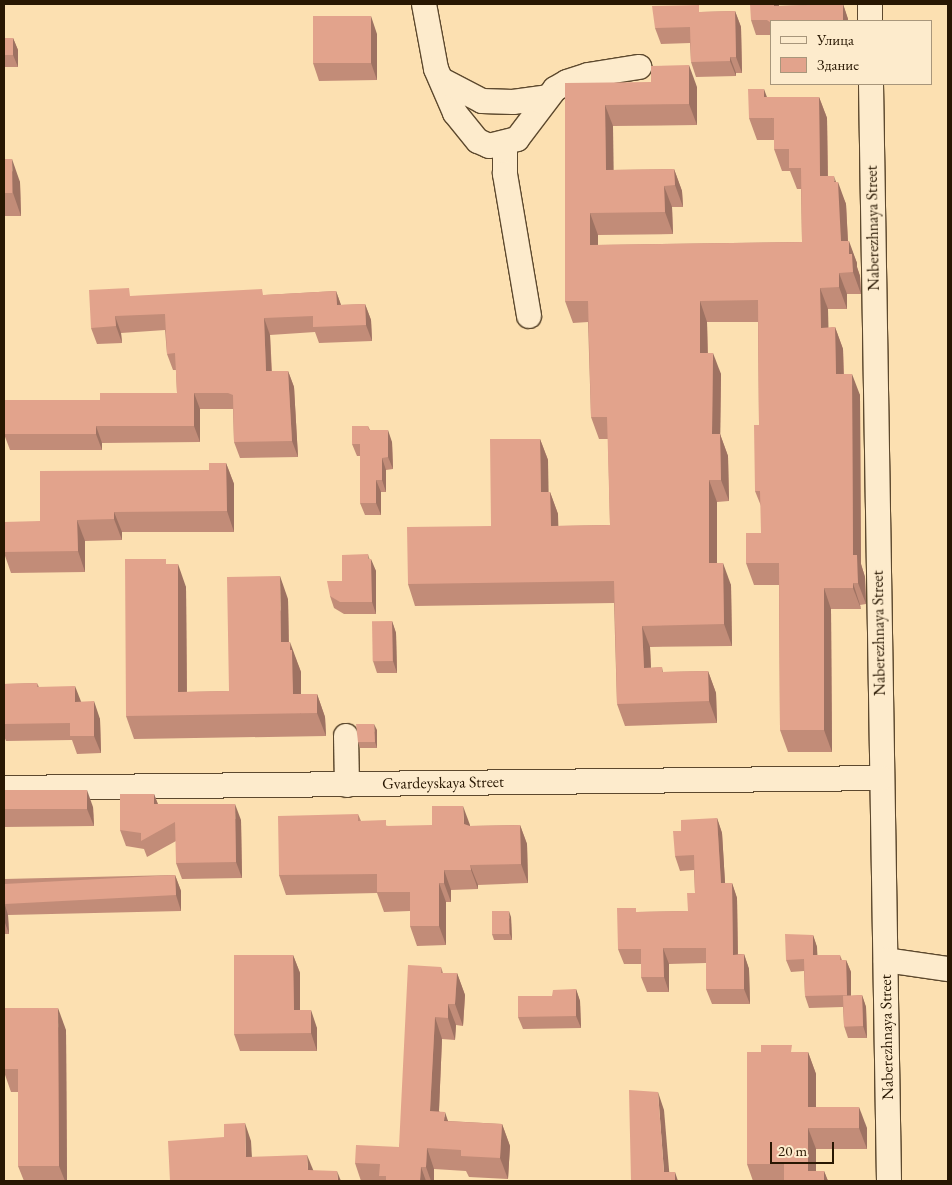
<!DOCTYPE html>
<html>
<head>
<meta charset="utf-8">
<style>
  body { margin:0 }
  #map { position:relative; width:952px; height:1185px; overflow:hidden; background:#fce0b1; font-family:"EB Garamond",serif }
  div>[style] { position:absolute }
  .roads { filter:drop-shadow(1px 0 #5d492e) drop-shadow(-1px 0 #5d492e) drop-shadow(0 1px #5d492e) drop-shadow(0 -1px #5d492e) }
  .minor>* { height:24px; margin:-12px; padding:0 12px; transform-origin:12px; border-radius:12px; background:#fdebcc }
  .wall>* { inset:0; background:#c28c78 }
  .shaded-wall>* { inset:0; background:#9e7262 }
  .building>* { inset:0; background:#e2a38c; transform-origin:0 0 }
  span { translate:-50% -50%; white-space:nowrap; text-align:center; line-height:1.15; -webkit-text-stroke:4px #fdebcc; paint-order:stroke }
  .street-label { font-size:16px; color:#281702 }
  .frame { position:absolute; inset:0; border:5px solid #281702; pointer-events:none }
  .legend { position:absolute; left:770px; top:20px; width:162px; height:65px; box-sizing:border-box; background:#fdebcc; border:1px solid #a8967b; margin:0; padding:6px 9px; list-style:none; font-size:15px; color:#281702 }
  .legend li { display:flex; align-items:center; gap:10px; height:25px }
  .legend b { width:25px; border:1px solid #a8967b }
  .scale { position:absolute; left:770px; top:1142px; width:64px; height:22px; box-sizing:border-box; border:2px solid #281702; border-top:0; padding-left:6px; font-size:15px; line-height:18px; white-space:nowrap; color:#281702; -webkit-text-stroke:4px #fdebcc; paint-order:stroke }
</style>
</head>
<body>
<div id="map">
  <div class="roads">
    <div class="minor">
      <i style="left:424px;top:4px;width:66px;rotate:79.5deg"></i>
      <i style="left:436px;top:69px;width:48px;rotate:66.6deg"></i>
      <i style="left:455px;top:113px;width:36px;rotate:51deg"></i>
      <i style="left:478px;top:141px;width:12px;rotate:24deg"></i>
      <i style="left:489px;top:146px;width:29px;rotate:-14deg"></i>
      <i style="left:517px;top:139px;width:63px;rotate:-52.8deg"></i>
      <i style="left:555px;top:89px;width:14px;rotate:-30deg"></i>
      <i style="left:567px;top:82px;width:22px;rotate:-18deg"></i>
      <i style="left:588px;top:75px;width:52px;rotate:-8.9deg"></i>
      <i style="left:870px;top:4px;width:17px;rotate:90deg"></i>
      <i style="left:442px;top:80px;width:45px;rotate:27.7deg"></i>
      <i style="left:482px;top:101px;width:31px;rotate:2deg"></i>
      <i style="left:513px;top:102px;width:35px;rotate:-8deg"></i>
      <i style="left:871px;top:84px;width:1097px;rotate:89.06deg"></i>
      <i style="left:505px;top:144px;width:30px;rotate:90deg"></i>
      <i style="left:505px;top:174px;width:144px;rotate:80.4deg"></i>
      <i style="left:346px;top:736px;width:49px;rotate:88.8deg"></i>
      <i style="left:4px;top:788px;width:877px;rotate:-0.65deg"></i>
      <i style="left:886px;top:960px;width:63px;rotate:8.3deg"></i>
    </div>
  </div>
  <div class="wall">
    <i style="clip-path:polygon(779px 4px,779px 6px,843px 4px,848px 19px,848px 21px,771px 21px,771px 35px,756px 35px,751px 20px)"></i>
    <i style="clip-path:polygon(735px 11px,741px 27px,742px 73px,736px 73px,736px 76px,696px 77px,691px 62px,690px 43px,661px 44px,655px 28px,701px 12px)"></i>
    <i style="clip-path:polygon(377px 34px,377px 80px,319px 81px,313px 63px)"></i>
    <i style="clip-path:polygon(4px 36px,4px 38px,13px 38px,18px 50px,18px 67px,4px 67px)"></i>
    <i style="clip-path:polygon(565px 83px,697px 87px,697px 125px,613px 126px,613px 170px,674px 169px,682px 191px,683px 207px,672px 207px,673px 234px,598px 235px,598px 245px,802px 242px,801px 189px,797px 189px,790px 171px,782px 171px,774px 149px,774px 140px,757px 140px,749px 118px,767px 97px,819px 97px,827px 118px,828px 176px,836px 182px,846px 204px,848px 241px,857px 263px,857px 267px,860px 276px,861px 294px,847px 294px,847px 309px,828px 309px,828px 328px,835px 327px,843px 349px,844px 374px,860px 395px,861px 564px,865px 577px,866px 604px,860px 605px,861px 609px,831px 609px,832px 752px,788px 752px,780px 730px,779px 585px,754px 585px,746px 563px,761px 533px,761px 506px,755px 491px,759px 425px,758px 322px,707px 322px,708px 353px,721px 374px,720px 434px,728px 456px,729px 501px,717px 502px,717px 563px,731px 585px,732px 646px,650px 647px,651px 668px,662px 667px,663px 672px,708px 671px,716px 693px,717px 723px,625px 726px,617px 704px,614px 603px,415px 606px,408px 584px,491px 526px,540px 439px,548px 460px,548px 492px,550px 492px,558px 514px,558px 526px,610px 525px,608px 439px,599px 439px,591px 417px,588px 322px,573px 323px,565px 301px)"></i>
    <i style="clip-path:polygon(4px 159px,20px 182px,21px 216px,4px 216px)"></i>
    <i style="clip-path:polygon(336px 291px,341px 305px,365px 304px,371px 320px,372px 341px,319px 343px,315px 332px,270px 335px,272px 371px,288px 371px,294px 387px,298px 457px,240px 458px,234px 442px,233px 409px,200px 409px,200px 442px,102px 443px,102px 450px,10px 450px,4px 434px,100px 400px,177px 393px,176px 370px,173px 370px,167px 354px,165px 330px,121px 333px,122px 343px,97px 344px,91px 328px,132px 296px,265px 295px)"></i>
    <i style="clip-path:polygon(368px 426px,370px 430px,392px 442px,393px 469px,386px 470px,386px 492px,381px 492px,381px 515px,365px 515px,360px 503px,360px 456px,357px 456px,352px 444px)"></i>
    <i style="clip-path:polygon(226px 463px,234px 484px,234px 532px,122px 532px,122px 540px,85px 541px,85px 572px,11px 573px,4px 553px,40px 521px,209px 470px)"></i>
    <i style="clip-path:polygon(369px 559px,376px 571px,376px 614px,344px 614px,334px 608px,330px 596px,342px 581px)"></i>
    <i style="clip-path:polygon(168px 564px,186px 587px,187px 692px,229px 691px,288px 599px,289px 642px,301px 672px,301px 694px,317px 694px,325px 717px,326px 736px,134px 739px,126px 716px)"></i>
    <i style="clip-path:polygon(392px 621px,396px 633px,397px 673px,377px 673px,373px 661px)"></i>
    <i style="clip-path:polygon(37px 683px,39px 687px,81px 702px,100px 719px,101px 753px,77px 754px,72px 740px,6px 741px,4px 736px,4px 684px)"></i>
    <i style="clip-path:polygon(377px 730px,377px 748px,360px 748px,358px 742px)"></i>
    <i style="clip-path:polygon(4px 791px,93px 807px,94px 826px,4px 827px)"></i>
    <i style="clip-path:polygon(154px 794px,158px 804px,241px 820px,242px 878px,182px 879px,176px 863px,176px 841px,147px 857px,144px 849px,126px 846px,120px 830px)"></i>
    <i style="clip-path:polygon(358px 814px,361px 821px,388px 826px,470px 826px,520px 825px,527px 844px,528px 883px,478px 885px,478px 889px,451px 890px,451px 902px,446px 902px,446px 945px,417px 946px,410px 926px,410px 911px,384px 912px,377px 893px,286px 895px,279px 875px)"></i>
    <i style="clip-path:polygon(717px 818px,722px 833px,725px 883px,732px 883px,737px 898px,738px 954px,744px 954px,749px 969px,750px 1004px,712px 1004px,706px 989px,706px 963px,669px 964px,669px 992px,647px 992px,641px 977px,641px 964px,624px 964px,618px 949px,637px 912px,688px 911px,695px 893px,694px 870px,680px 871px,675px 856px,681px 831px)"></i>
    <i style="clip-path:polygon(175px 875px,181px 891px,181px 911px,8px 915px,9px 934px,4px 934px,4px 879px)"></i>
    <i style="clip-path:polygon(511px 917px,512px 940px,494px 940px,492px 934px)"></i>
    <i style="clip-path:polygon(813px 935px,817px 947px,817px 955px,840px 955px,842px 960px,846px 960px,851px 972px,851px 996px,862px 995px,866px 1007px,867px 1038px,848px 1038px,844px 1026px,843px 1007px,809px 1008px,805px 996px,804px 971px,791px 972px,786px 960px)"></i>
    <i style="clip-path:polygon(293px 955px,300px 973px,300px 1010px,317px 1028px,317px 1051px,240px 1051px,234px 1034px)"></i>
    <i style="clip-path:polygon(441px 967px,443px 973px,457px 973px,465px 995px,463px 1026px,456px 1025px,455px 1040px,442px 1039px,439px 1111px,448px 1121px,502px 1124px,510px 1146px,508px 1179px,469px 1177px,466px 1171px,434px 1169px,434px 1181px,361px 1181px,355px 1163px,399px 1147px)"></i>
    <i style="clip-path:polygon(576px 989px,580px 1001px,581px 1028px,523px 1029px,518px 1017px,552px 996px)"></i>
    <i style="clip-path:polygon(4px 1008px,66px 1030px,67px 1181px,24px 1181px,18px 1166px,18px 1092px,11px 1092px,4px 1072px)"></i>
    <i style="clip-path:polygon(794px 1052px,808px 1052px,816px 1074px,816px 1107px,867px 1128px,867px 1149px,816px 1149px,816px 1171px,824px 1171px,828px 1181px,753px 1181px,747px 1164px)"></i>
  </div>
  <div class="shaded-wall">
    <i style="clip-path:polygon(4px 4px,5px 4px,5px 16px,4px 13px)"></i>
    <i style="clip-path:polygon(774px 4px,779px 4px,779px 20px,774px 6px)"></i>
    <i style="clip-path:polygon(843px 4px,848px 19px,848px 21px,843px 21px)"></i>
    <i style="clip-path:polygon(735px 11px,741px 27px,742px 73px,736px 57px)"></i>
    <i style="clip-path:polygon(371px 16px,377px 34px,377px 80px,371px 63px)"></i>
    <i style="clip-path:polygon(13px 38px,18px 50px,18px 67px,13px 55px)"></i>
    <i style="clip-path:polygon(730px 57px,736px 73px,736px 76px,730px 61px)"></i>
    <i style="clip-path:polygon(689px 65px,697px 87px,697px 125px,689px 104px)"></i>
    <i style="clip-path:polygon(764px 89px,772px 111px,772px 119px,764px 97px)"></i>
    <i style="clip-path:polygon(819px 97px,827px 118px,828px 198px,820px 176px)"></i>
    <i style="clip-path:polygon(605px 105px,613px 126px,614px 192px,606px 170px)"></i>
    <i style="clip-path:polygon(12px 159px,20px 182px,21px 216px,13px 193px)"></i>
    <i style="clip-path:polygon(674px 169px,682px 191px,683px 207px,675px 185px)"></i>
    <i style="clip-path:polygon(834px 176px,838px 188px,838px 182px,846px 204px,849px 263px,841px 241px)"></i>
    <i style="clip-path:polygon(664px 186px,672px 207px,673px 234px,665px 212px)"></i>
    <i style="clip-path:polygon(590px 213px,598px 235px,598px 267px,590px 245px)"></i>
    <i style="clip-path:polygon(849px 241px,857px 263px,857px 267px,860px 276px,861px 294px,853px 272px,849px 254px)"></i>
    <i style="clip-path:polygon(839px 273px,847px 294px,847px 309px,839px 287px)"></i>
    <i style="clip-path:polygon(820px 288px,828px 309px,829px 349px,821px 328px)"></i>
    <i style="clip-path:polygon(336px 291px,342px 308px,337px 305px)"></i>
    <i style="clip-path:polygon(700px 301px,707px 322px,708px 375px,700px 353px)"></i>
    <i style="clip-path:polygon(365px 304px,371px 320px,372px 341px,366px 325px)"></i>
    <i style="clip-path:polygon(115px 316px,121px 333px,122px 343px,116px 326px)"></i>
    <i style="clip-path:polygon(264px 318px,270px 335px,272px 388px,266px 371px)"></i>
    <i style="clip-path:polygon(835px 327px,843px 349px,844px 396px,836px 374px)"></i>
    <i style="clip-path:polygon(713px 353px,721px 374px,720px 456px,712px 434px)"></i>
    <i style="clip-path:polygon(288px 371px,294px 387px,298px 457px,292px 441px)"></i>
    <i style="clip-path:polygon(852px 374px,860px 395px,861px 564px,865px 577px,866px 604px,858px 583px,853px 555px)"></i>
    <i style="clip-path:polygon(194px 393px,200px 409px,200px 442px,194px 426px)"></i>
    <i style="clip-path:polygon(96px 426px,102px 443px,102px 450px,96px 434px)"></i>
    <i style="clip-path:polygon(388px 430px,392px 442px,393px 469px,388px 457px)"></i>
    <i style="clip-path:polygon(720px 434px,728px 456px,729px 501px,721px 480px)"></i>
    <i style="clip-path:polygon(540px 439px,548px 460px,549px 514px,541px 492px)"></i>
    <i style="clip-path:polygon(382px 458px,386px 470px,386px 492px,382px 480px)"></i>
    <i style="clip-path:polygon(226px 463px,234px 484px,234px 532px,227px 511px)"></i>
    <i style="clip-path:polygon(376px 480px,381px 492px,381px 515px,376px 503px)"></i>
    <i style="clip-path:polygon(709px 480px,717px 502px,717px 585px,709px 563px)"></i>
    <i style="clip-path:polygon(550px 492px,558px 514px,559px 548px,551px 526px)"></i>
    <i style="clip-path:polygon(114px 512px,122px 532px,122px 540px,114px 519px)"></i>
    <i style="clip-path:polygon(77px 520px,85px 541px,85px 572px,78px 551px)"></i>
    <i style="clip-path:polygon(368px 554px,371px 564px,371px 559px,376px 571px,376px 614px,372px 602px)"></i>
    <i style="clip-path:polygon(723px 563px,731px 585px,732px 646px,724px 624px)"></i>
    <i style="clip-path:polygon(178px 564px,186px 587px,187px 715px,178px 692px)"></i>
    <i style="clip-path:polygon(280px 576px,288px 599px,289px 665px,281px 642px)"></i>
    <i style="clip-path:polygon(853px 583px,860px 605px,861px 609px,853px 588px)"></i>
    <i style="clip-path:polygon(824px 588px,831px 609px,832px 752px,824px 730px)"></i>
    <i style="clip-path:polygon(392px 621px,396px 633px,397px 673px,393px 661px)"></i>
    <i style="clip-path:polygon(642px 626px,650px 647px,652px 690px,644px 668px)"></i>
    <i style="clip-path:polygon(290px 642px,301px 672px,301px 714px,293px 694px)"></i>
    <i style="clip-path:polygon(708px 671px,716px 693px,717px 723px,709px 701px)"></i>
    <i style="clip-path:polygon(75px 686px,82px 704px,75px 702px)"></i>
    <i style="clip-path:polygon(317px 694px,325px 717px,326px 736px,317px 713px)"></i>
    <i style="clip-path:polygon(94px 701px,100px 719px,101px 753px,94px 736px)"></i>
    <i style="clip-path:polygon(374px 724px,377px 730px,377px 748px,375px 742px)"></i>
    <i style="clip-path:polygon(87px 790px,93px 807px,94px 826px,87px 809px)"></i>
    <i style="clip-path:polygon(154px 794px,160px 810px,154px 804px)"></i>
    <i style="clip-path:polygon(235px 804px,241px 820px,242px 878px,236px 862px)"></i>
    <i style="clip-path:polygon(463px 806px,470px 825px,471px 843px,464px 824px)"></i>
    <i style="clip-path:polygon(717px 818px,722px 833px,726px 898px,721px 883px)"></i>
    <i style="clip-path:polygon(520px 825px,527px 844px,528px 883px,521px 864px)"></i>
    <i style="clip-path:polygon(470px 865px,478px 885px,478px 889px,471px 870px)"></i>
    <i style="clip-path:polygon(444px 870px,451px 890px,451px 902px,444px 883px)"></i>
    <i style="clip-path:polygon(175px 875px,181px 891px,181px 911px,176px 895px)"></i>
    <i style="clip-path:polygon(439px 883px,446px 902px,446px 945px,439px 926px)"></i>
    <i style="clip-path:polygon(732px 883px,737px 898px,738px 970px,733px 955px)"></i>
    <i style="clip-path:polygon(4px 902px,8px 915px,9px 934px,4px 920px)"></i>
    <i style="clip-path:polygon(509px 911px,511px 917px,512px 940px,510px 934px)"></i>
    <i style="clip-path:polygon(813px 935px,817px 947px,818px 967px,813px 955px)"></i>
    <i style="clip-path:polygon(663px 948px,669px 964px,669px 992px,664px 977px)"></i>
    <i style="clip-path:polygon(744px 954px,749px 969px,750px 1004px,744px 989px)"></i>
    <i style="clip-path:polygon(293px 955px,300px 973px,300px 1028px,294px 1010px)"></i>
    <i style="clip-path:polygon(846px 960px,851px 972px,851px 1007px,847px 995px)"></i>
    <i style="clip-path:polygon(457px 973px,465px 995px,463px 1026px,455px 1004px)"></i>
    <i style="clip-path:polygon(576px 989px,580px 1001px,581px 1028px,576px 1016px)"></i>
    <i style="clip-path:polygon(862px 995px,866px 1007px,867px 1038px,863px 1026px)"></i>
    <i style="clip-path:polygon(448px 1004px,456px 1025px,455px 1040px,448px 1018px)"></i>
    <i style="clip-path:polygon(58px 1008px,66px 1030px,67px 1181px,65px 1181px,59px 1166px)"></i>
    <i style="clip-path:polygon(311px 1010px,317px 1028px,317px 1051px,311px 1033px)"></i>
    <i style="clip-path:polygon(435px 1017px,442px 1039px,438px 1132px,430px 1111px)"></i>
    <i style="clip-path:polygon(808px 1052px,816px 1074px,816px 1128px,808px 1107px)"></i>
    <i style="clip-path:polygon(658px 1092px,664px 1110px,670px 1181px,664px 1172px)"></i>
    <i style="clip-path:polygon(859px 1107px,867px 1128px,867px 1149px,859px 1128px)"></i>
    <i style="clip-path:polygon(445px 1112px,452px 1133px,444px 1121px)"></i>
    <i style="clip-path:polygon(245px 1123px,251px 1141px,253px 1175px,246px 1157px)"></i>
    <i style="clip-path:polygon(502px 1124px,510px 1146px,508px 1179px,500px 1158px)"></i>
    <i style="clip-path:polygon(808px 1128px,816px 1149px,816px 1181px,808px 1171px)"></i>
    <i style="clip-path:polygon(427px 1148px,434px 1169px,434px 1181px,431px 1181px,426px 1167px)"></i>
    <i style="clip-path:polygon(307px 1155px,314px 1172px,308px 1170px)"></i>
    <i style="clip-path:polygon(421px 1167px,426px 1181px,420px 1181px)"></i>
    <i style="clip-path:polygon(337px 1171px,341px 1181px,338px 1181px)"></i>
    <i style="clip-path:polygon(824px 1171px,828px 1181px,824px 1181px)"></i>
    <i style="clip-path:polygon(675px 1172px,678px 1181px,675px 1181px)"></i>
  </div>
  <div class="building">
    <i style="clip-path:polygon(750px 4px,774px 4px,774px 6px,843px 4px,843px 21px,771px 21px,771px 23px,767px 20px,751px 20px)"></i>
    <i style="clip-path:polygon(699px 5px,699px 12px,735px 11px,736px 57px,730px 57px,730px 61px,691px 62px,690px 27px,655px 28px,652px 6px)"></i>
    <i style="left:313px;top:16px;width:58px;height:47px"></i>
    <i style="left:4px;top:38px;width:9px;height:17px"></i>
    <i style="clip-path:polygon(689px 65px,689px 104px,605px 105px,606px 170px,674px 169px,675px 185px,664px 186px,665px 212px,590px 213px,590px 245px,802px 242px,801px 168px,789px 168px,789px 149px,774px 149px,774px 118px,749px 118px,748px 89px,764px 89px,764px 97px,819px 97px,820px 176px,834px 176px,834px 182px,838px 182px,841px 241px,849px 241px,849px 254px,852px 254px,853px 272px,839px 273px,839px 287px,820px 288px,821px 328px,835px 327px,836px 374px,852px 374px,853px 555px,857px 555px,858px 583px,853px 583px,853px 588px,824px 588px,824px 730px,780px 730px,779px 563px,746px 563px,746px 533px,761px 533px,760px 491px,755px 491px,754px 425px,759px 425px,758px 300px,700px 301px,700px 353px,713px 353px,712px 434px,720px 434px,721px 480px,709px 480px,709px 563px,723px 563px,724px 624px,642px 626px,644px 668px,662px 667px,662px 672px,708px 671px,709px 701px,617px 704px,614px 581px,408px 584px,407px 527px,491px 526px,490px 439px,540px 439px,541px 492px,550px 492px,551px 526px,610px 525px,607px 417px,591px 417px,588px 301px,565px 301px,565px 83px,651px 82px,651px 66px)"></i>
    <i style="left:4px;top:159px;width:8px;height:34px"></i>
    <i style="clip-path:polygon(129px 288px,130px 296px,262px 289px,263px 295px,336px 291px,337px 305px,365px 304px,366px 325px,313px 327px,313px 316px,264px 318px,266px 371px,288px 371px,292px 441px,234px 442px,233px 395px,228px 393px,194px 393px,194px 426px,96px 426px,96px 434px,4px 434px,4px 400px,100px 400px,100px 393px,177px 393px,175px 353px,167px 354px,165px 314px,115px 316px,116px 326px,91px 328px,89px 290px)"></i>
    <i style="clip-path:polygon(352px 426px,368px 426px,369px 430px,388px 430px,388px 457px,382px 458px,382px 480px,376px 480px,376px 503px,360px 503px,360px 444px,352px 444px)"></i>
    <i style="clip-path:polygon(209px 463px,226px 463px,227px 511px,114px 512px,114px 519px,77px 520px,78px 551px,4px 552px,4px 522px,40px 521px,40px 471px,209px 470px)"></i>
    <i style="clip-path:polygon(368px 554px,368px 559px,371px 559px,372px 602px,340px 602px,330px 596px,327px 581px,342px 581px,342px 555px)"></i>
    <i style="clip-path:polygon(125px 559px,166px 559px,166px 564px,178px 564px,178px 692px,229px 691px,227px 577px,280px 576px,281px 642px,290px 642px,290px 650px,292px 650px,293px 694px,317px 694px,317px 713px,126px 716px)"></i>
    <i style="left:392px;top:621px;width:40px;height:20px;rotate:89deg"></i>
    <i style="clip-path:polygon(37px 683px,37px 687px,75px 686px,75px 702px,94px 701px,94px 736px,70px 736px,70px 723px,4px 724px,4px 684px)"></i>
    <i style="clip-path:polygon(356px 724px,374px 724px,375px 742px,358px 742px)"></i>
    <i style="left:87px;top:790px;width:19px;height:83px;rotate:90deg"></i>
    <i style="clip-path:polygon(120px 794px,154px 794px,154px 804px,235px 804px,236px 862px,176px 863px,175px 822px,141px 841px,141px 833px,120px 830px)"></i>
    <i style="clip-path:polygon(432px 806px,463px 806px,464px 824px,470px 826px,520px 825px,521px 864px,470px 865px,471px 870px,444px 870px,444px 883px,439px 883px,439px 926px,410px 926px,410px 892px,377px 892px,377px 874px,279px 875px,278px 816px,358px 814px,358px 821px,386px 820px,386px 826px,432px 825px)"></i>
    <i style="clip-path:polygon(717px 818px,721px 883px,732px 883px,733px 955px,744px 954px,744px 989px,706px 989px,706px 948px,663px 948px,664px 977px,641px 977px,641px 949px,618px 949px,617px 908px,636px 908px,636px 912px,688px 911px,687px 893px,695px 893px,694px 855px,675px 856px,673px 831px,681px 831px,681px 820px)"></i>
    <i style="left:175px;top:875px;width:20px;height:171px;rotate:87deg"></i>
    <i style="left:492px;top:911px;width:17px;height:23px"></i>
    <i style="clip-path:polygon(785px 934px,813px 935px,813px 955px,840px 955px,840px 960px,846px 960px,847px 995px,805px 996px,804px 959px,786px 960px)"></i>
    <i style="clip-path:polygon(234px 955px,293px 955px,294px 1010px,311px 1010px,311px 1033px,234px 1034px)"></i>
    <i style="clip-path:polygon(408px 965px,441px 967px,441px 973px,457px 973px,455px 1004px,448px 1004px,448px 1018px,435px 1017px,430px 1111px,445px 1112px,444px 1121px,502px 1124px,500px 1158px,461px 1156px,461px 1150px,427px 1148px,426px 1167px,421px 1167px,420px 1181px,386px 1181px,386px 1176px,379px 1176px,380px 1164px,355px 1163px,356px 1145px,399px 1147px)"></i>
    <i style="clip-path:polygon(576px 989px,576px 1016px,518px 1017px,518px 996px,552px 996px,553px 990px)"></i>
    <i style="left:862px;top:995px;width:31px;height:19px;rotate:88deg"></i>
    <i style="clip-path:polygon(4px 1008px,58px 1008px,59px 1166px,18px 1166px,18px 1069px,4px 1069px)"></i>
    <i style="clip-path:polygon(761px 1045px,792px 1045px,791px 1052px,808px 1052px,808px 1107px,859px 1107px,859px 1128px,808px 1128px,808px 1171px,824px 1171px,824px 1181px,784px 1181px,784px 1164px,747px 1164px,747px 1052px,761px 1052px)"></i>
    <i style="clip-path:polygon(629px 1090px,658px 1092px,664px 1172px,675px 1172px,675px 1181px,631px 1181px)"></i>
    <i style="clip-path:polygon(245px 1123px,246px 1157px,307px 1155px,308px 1170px,337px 1171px,338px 1181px,170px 1181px,168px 1141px,224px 1137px,224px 1124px)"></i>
  </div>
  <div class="street-label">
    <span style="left:873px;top:228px;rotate:-91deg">Naberezhnaya Street</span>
    <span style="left:879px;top:633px;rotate:-91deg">Naberezhnaya Street</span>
    <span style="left:443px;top:783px;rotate:-1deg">Gvardeyskaya Street</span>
    <span style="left:887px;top:1037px;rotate:-91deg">Naberezhnaya Street</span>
  </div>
  <div class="frame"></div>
  <ul class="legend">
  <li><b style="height:6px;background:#fdebcc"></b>Улица</li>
  <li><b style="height:14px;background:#e2a38c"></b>Здание</li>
  </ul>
  <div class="scale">20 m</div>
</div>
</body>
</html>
